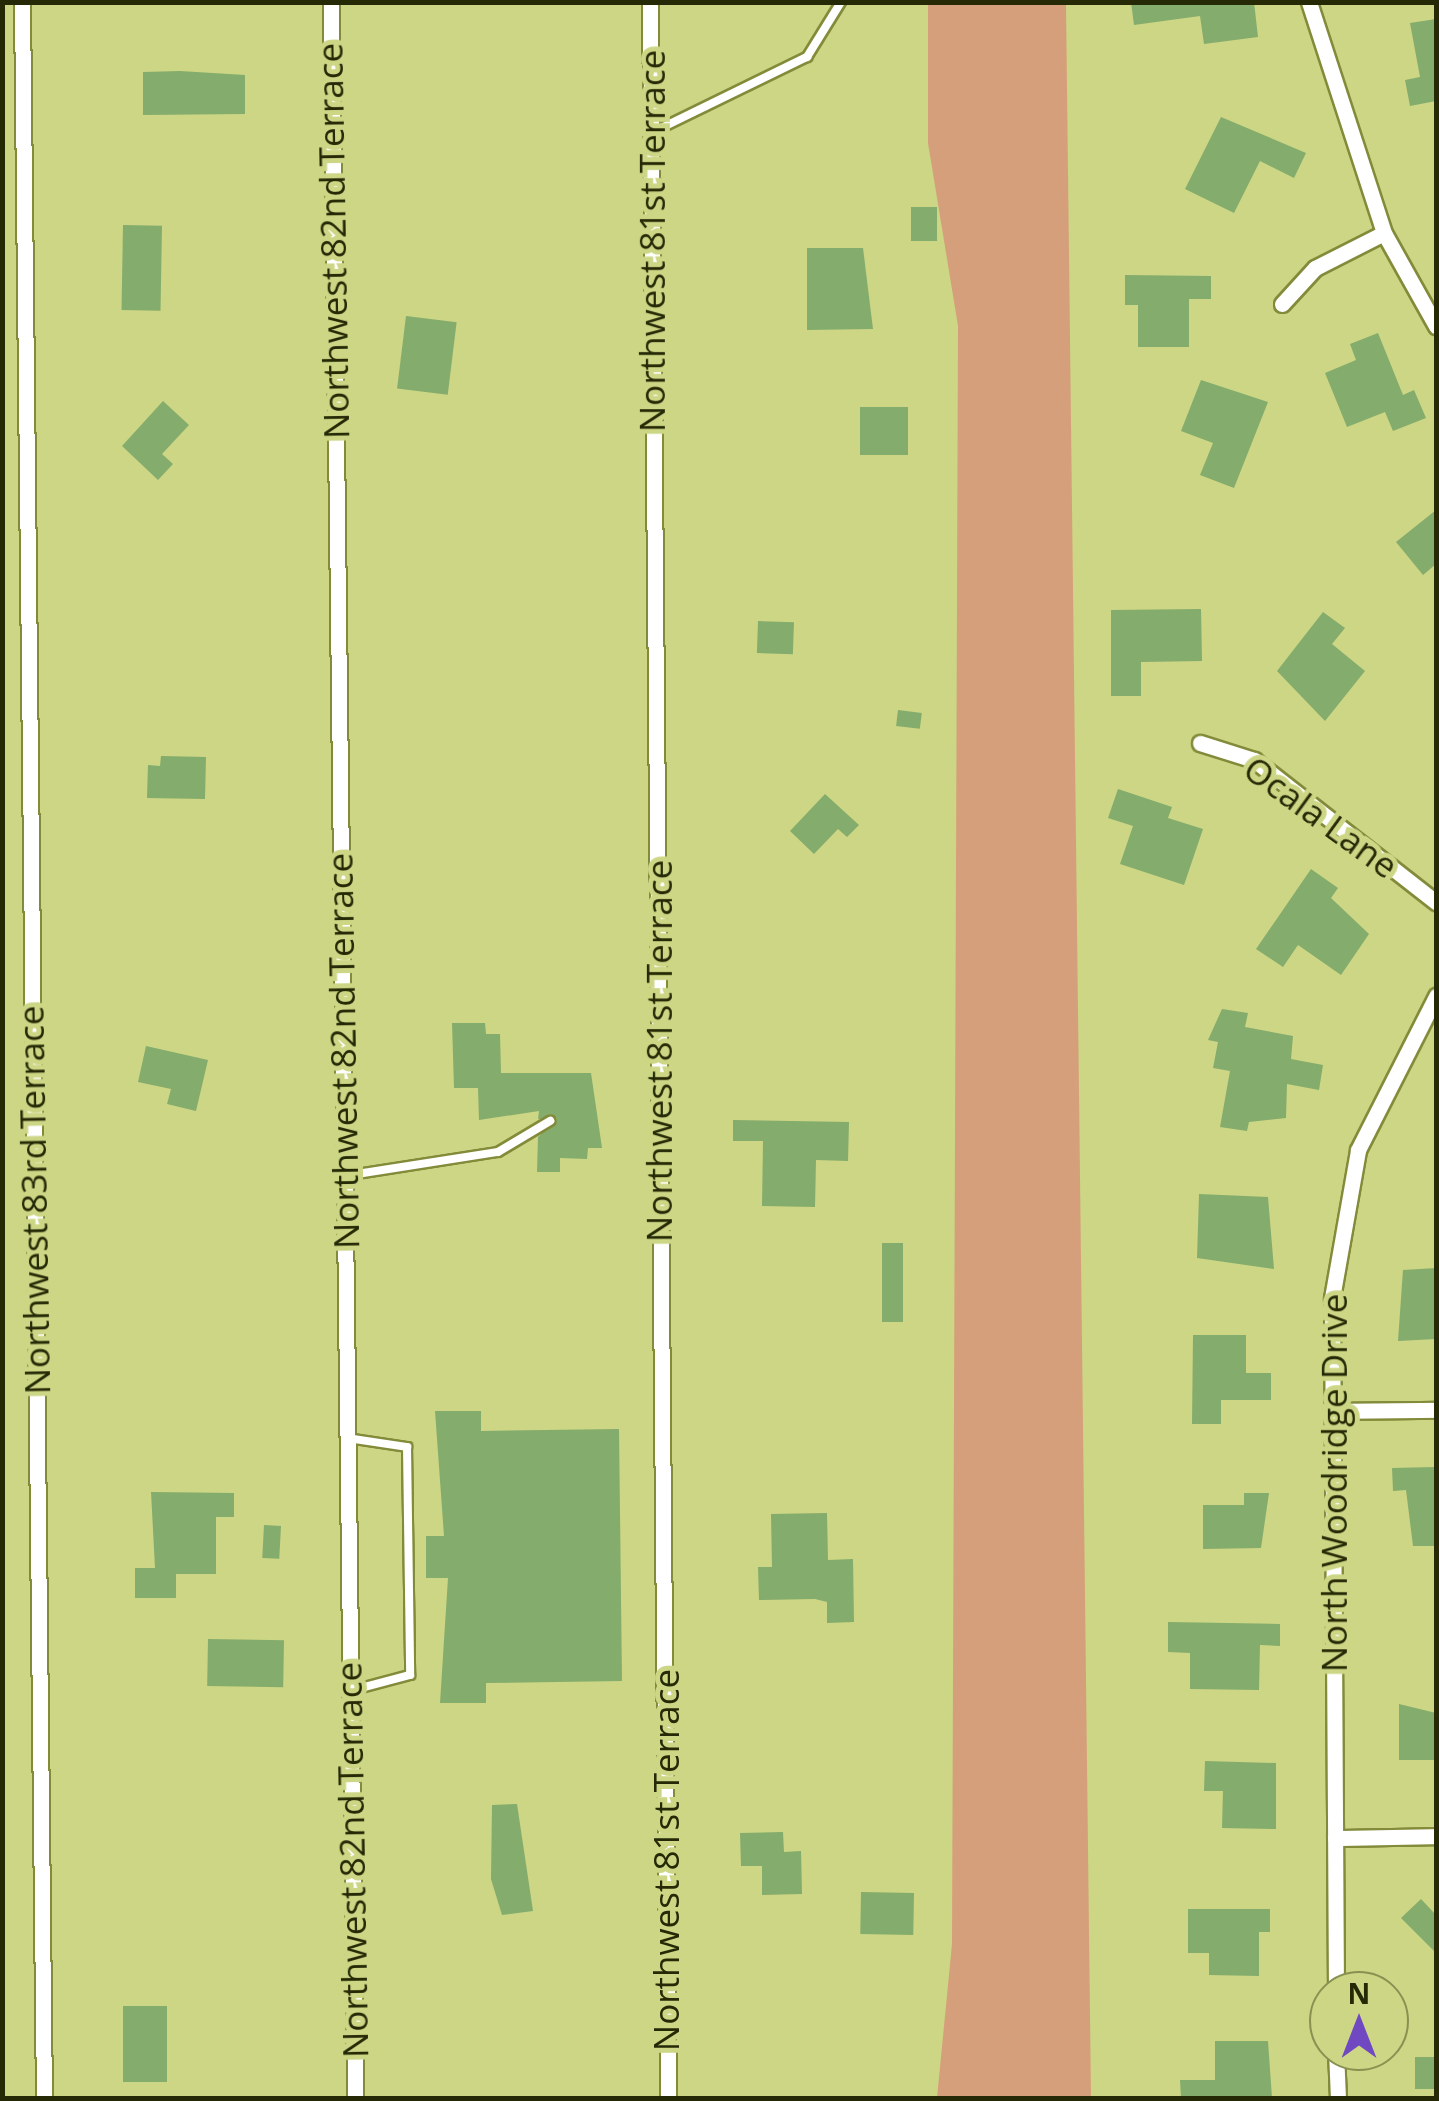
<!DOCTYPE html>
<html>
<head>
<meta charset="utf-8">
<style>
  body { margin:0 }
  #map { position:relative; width:1439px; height:2101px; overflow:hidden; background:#ccd684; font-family:"Open Sans",sans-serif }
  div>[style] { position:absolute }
  .green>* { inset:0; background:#d69f7b }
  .building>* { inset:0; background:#84ac6c; transform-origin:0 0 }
  .roads { filter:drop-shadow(2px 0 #838b3a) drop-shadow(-2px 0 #838b3a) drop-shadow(0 2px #838b3a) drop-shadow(0 -2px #838b3a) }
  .service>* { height:8px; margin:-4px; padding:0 4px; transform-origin:4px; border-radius:4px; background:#fff }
  .minor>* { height:15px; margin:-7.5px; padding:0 7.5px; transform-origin:7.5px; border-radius:7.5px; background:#fff }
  span { translate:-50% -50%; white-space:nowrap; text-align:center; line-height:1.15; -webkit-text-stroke:10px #ccd684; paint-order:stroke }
  .street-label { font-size:35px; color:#252906 }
  .frame { position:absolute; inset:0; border:5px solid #252906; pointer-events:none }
  .north { position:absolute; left:1309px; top:1971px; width:100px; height:100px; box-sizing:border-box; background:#ccd684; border:2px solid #899152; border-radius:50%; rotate:0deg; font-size:28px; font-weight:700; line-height:40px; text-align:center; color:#252906 }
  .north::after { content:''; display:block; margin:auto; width:35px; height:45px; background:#7048c1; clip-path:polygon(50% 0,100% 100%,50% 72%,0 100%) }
</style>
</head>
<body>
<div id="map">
  <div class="green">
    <i style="clip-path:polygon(928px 3px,1066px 3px,1091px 2098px,937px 2098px,952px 1944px,958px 326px,928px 143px)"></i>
  </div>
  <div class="building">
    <i style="clip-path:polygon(1131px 2px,1254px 2px,1258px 37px,1204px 44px,1200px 16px,1134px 25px)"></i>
    <i style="clip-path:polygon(1436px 19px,1436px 101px,1410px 106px,1405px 80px,1420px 77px,1410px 23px)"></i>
    <i style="clip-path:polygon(180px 71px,245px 75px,245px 114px,143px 115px,143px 72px)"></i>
    <i style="clip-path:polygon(1221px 117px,1306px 153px,1294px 178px,1260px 161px,1234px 213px,1185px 189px)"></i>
    <i style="left:937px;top:207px;width:34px;height:26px;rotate:90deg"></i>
    <i style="left:123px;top:225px;width:39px;height:85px;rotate:1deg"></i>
    <i style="clip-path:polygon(807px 248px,863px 248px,873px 329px,807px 330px)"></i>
    <i style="clip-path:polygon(1125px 275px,1211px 276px,1211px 299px,1189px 299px,1189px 347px,1138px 347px,1138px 305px,1125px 305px)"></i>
    <i style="left:406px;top:316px;width:51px;height:73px;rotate:7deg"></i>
    <i style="clip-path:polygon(1378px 333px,1403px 395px,1414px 390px,1426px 418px,1393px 431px,1385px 412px,1347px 427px,1325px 373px,1356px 360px,1350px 344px)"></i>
    <i style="clip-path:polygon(1201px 380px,1268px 402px,1234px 488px,1200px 475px,1213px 443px,1181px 431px)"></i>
    <i style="clip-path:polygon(163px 401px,189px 425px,162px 454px,173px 464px,158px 480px,122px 446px)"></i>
    <i style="left:860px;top:407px;width:48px;height:48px"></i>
    <i style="clip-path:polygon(1436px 510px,1436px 564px,1423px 575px,1396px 542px)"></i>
    <i style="clip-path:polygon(1201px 609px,1202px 661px,1141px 662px,1141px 696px,1111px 696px,1111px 610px)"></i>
    <i style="clip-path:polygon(1323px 612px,1345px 628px,1332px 644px,1365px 671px,1325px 721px,1277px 671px)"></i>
    <i style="left:758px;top:621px;width:36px;height:32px;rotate:2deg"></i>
    <i style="left:898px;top:710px;width:24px;height:16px;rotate:7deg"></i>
    <i style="clip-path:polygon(161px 756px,206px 757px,205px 799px,147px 798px,148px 765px,160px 766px)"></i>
    <i style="clip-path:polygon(1118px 789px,1172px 807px,1168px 818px,1203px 829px,1184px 885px,1120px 864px,1133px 826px,1108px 818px)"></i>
    <i style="clip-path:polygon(825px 794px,859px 825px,847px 837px,838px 829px,814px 854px,790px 831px)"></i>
    <i style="clip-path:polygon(1311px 869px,1338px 888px,1331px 898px,1369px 934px,1341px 975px,1298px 945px,1283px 967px,1256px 949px)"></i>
    <i style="clip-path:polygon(1222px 1009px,1248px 1013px,1245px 1027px,1293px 1036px,1291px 1059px,1323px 1065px,1319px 1090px,1287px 1084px,1286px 1118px,1249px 1122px,1247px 1131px,1220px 1127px,1230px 1071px,1213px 1068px,1218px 1042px,1208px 1040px)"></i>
    <i style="clip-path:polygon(452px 1023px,485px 1023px,486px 1034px,500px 1034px,501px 1073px,591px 1073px,602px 1148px,588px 1148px,587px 1159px,560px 1158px,560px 1172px,537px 1172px,538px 1137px,557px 1118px,538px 1119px,539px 1111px,479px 1120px,478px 1088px,454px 1088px)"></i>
    <i style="clip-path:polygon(146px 1046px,208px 1060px,196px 1111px,167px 1104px,171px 1089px,138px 1082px)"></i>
    <i style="clip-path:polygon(733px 1120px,849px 1122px,848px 1161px,816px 1160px,815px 1207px,762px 1206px,763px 1141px,733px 1141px)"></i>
    <i style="clip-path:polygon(1199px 1194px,1268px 1197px,1274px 1269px,1197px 1258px)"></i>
    <i style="left:882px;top:1243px;width:21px;height:79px"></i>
    <i style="clip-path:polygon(1436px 1268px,1436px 1339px,1398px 1341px,1403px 1270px)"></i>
    <i style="clip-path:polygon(1193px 1335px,1246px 1335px,1246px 1373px,1271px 1373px,1271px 1400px,1221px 1400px,1221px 1424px,1192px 1424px)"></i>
    <i style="clip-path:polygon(435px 1411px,481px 1411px,481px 1431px,619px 1429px,622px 1681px,486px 1683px,486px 1703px,440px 1703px,448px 1578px,426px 1578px,426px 1536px,444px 1536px)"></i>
    <i style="clip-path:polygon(1436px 1467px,1436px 1546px,1413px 1546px,1406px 1490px,1393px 1491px,1392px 1468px)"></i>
    <i style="clip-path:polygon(151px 1492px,234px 1493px,234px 1517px,216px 1517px,216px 1574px,176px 1574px,176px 1598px,135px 1598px,135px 1568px,155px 1568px)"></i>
    <i style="clip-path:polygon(1244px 1493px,1269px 1493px,1261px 1548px,1203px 1549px,1203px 1505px,1244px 1505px)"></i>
    <i style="clip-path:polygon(827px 1513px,828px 1560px,853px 1559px,854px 1622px,827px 1623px,827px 1602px,815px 1599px,759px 1600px,758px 1567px,772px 1567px,771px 1514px)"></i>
    <i style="left:264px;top:1525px;width:17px;height:33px;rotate:3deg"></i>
    <i style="clip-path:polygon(1168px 1622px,1280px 1624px,1280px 1646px,1260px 1645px,1259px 1690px,1190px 1689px,1190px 1653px,1168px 1652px)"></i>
    <i style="left:208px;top:1639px;width:76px;height:47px;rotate:1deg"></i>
    <i style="clip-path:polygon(1399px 1704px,1436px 1713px,1436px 1760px,1399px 1760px)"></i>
    <i style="clip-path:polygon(1205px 1761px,1276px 1763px,1276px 1829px,1222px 1828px,1223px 1791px,1204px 1791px)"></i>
    <i style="clip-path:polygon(517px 1804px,533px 1911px,502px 1915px,491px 1879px,492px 1805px)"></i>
    <i style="clip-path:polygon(783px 1832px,784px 1852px,801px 1851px,802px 1894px,762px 1895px,762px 1866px,741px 1866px,740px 1833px)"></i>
    <i style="left:861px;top:1892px;width:53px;height:42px;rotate:1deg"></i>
    <i style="clip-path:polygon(1421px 1899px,1436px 1915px,1436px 1953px,1401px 1918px)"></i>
    <i style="clip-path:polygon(1188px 1909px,1270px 1909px,1270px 1932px,1259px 1932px,1259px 1976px,1209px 1975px,1209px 1953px,1188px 1953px)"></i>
    <i style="left:123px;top:2006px;width:44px;height:76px"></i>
    <i style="clip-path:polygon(1215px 2041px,1268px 2041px,1272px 2098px,1181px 2098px,1180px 2080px,1215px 2080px)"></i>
    <i style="left:1415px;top:2057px;width:21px;height:32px"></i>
  </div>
  <div class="roads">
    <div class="service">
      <i style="left:651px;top:133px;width:174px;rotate:-26deg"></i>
      <i style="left:807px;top:57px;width:65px;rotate:-58.3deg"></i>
      <i style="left:344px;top:1176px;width:156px;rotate:-8.9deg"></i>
      <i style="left:498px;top:1152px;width:61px;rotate:-30.8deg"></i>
      <i style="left:347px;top:1438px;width:61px;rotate:8.5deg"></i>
      <i style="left:407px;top:1447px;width:228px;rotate:89.2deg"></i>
      <i style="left:410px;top:1675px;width:62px;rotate:165.1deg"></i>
    </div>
    <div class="minor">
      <i style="left:22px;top:2px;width:2096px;rotate:89.4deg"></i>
      <i style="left:331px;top:2px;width:2096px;rotate:89.34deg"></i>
      <i style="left:650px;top:2px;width:2096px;rotate:89.51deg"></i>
      <i style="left:1309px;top:2px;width:243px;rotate:72deg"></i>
      <i style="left:1384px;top:233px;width:107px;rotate:60.8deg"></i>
      <i style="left:1282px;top:304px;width:49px;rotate:-47.5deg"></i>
      <i style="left:1315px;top:268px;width:77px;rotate:-26.9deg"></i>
      <i style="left:1200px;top:743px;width:57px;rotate:17.5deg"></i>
      <i style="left:1254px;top:760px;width:231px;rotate:38deg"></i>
      <i style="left:1332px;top:1411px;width:104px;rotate:-0.6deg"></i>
      <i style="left:1335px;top:1838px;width:101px;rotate:-1.1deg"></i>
      <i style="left:1336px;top:1991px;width:693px;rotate:-90.33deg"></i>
      <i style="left:1332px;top:1298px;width:150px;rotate:-80deg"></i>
      <i style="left:1358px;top:1150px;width:173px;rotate:-63.1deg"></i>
      <i style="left:1336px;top:2051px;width:47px;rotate:87.6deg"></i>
    </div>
  </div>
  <div class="street-label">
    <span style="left:333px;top:241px;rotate:-91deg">Northwest 82nd Terrace</span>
    <span style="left:652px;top:241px;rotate:-90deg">Northwest 81st Terrace</span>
    <span style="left:1321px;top:817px;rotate:36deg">Ocala Lane</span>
    <span style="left:343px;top:1051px;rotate:-91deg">Northwest 82nd Terrace</span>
    <span style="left:659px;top:1051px;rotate:-90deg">Northwest 81st Terrace</span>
    <span style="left:34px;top:1200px;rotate:-91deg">Northwest 83rd Terrace</span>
    <span style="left:1334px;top:1483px;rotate:-90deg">North Woodridge Drive</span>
    <span style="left:352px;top:1860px;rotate:-91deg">Northwest 82nd Terrace</span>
    <span style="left:666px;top:1860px;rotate:-90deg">Northwest 81st Terrace</span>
  </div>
  <div class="frame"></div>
  <div class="north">N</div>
</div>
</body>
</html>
